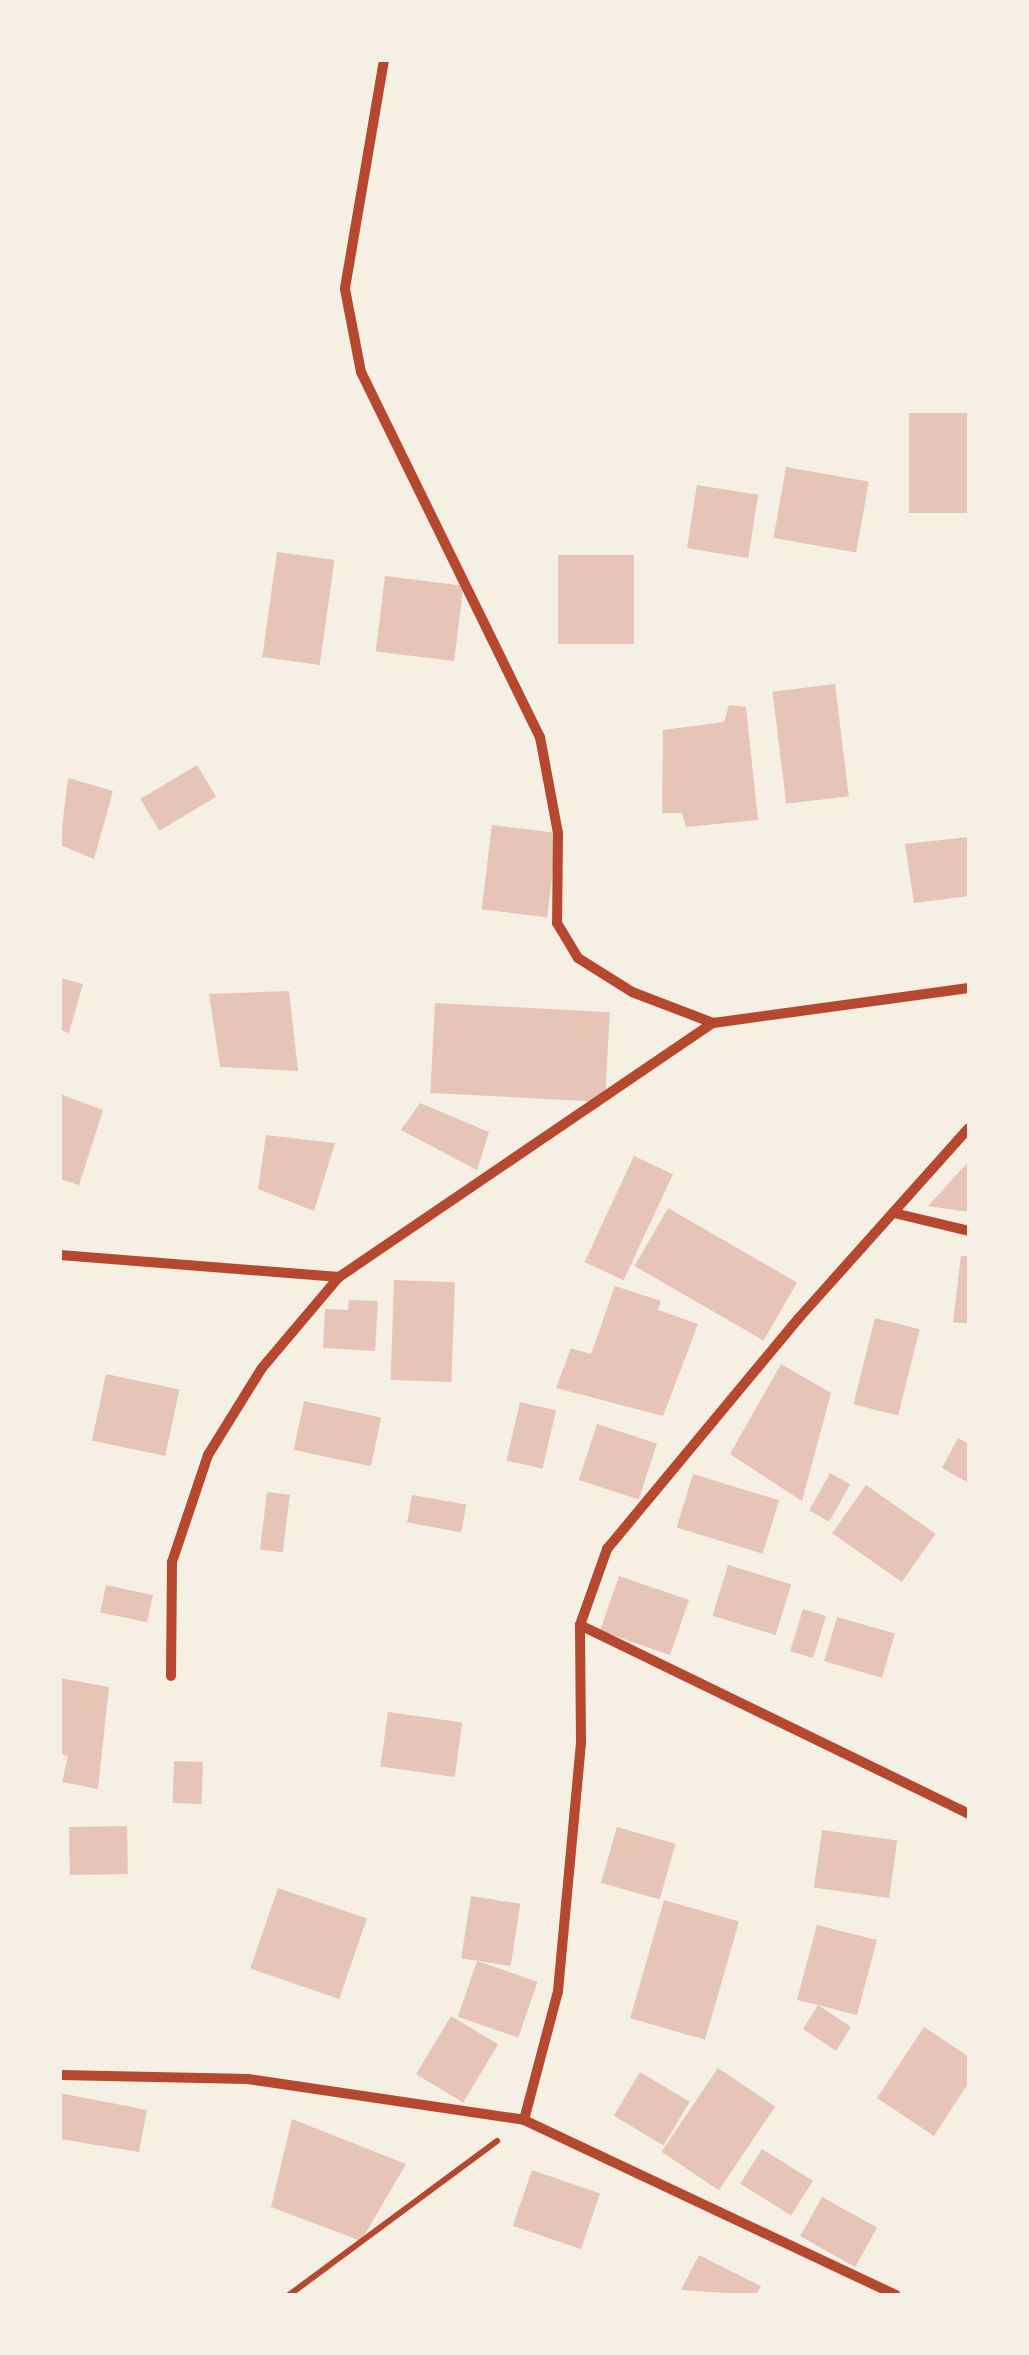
<!DOCTYPE html>
<html>
<head>
<meta charset="utf-8">
<style>
  body { margin:0 }
  #map { position:relative; width:1029px; height:2355px; overflow:hidden; background:#f6efe4; font-family:Raleway,sans-serif }
  div>[style] { position:absolute }
  .building>* { inset:0; background:#e6c5b7; transform-origin:0 0 }
  .path>* { height:6px; margin:-3px; padding:0 3px; transform-origin:3px; border-radius:3px; background:#b5482f }
  .minor>* { height:10px; margin:-5px; padding:0 5px; transform-origin:5px; border-radius:5px; background:#b5482f }
  span { translate:-50% -50%; white-space:nowrap; text-align:center; line-height:1.15; -webkit-text-stroke:8px #f6efe4; paint-order:stroke }
  .frame { position:absolute; inset:0; border:62px solid #f6efe4; pointer-events:none }
</style>
</head>
<body>
<div id="map">
  <div class="building">
    <i style="left:969px;top:413px;width:100px;height:60px;rotate:90deg"></i>
    <i style="left:786px;top:467px;width:84px;height:72px;rotate:10deg"></i>
    <i style="left:697px;top:485px;width:62px;height:64px;rotate:9deg"></i>
    <i style="left:277px;top:552px;width:58px;height:106px;rotate:8deg"></i>
    <i style="left:558px;top:555px;width:76px;height:89px"></i>
    <i style="left:385px;top:576px;width:79px;height:76px;rotate:7deg"></i>
    <i style="left:835px;top:684px;width:113px;height:63px;rotate:83deg"></i>
    <i style="clip-path:polygon(729px 705px,746px 707px,758px 820px,686px 827px,682px 813px,662px 813px,663px 730px,724px 722px)"></i>
    <i style="left:197px;top:765px;width:37px;height:66px;rotate:59deg"></i>
    <i style="clip-path:polygon(68px 778px,113px 791px,94px 859px,60px 845px)"></i>
    <i style="left:492px;top:825px;width:66px;height:85px;rotate:7deg"></i>
    <i style="clip-path:polygon(969px 837px,969px 896px,914px 903px,905px 844px)"></i>
    <i style="clip-path:polygon(60px 978px,83px 984px,69px 1033px,60px 1030px)"></i>
    <i style="clip-path:polygon(289px 991px,298px 1071px,220px 1067px,209px 994px)"></i>
    <i style="left:435px;top:1003px;width:175px;height:90px;rotate:3deg"></i>
    <i style="clip-path:polygon(60px 1094px,103px 1110px,79px 1185px,60px 1179px)"></i>
    <i style="clip-path:polygon(420px 1103px,489px 1132px,477px 1170px,401px 1130px)"></i>
    <i style="clip-path:polygon(266px 1135px,335px 1143px,314px 1211px,258px 1189px)"></i>
    <i style="left:634px;top:1156px;width:43px;height:117px;rotate:25deg"></i>
    <i style="clip-path:polygon(969px 1161px,969px 1212px,928px 1206px)"></i>
    <i style="left:668px;top:1208px;width:149px;height:67px;rotate:30deg"></i>
    <i style="clip-path:polygon(961px 1256px,969px 1256px,969px 1324px,953px 1322px)"></i>
    <i style="left:394px;top:1280px;width:61px;height:100px;rotate:2deg"></i>
    <i style="clip-path:polygon(615px 1286px,661px 1301px,658px 1310px,698px 1324px,663px 1416px,556px 1388px,571px 1348px,591px 1354px)"></i>
    <i style="clip-path:polygon(349px 1300px,378px 1301px,375px 1351px,323px 1348px,325px 1309px,348px 1310px)"></i>
    <i style="left:875px;top:1318px;width:46px;height:89px;rotate:14deg"></i>
    <i style="clip-path:polygon(781px 1364px,831px 1393px,802px 1501px,730px 1454px)"></i>
    <i style="left:106px;top:1374px;width:75px;height:68px;rotate:12deg"></i>
    <i style="left:304px;top:1401px;width:79px;height:50px;rotate:12deg"></i>
    <i style="left:520px;top:1402px;width:37px;height:60px;rotate:13deg"></i>
    <i style="left:597px;top:1424px;width:63px;height:59px;rotate:18deg"></i>
    <i style="clip-path:polygon(958px 1438px,969px 1444px,969px 1483px,942px 1468px)"></i>
    <i style="left:830px;top:1473px;width:23px;height:43px;rotate:29deg"></i>
    <i style="left:693px;top:1474px;width:90px;height:56px;rotate:17deg"></i>
    <i style="left:866px;top:1485px;width:85px;height:59px;rotate:35deg"></i>
    <i style="left:267px;top:1492px;width:23px;height:58px;rotate:7deg"></i>
    <i style="left:412px;top:1495px;width:55px;height:28px;rotate:10deg"></i>
    <i style="left:728px;top:1565px;width:66px;height:53px;rotate:17deg"></i>
    <i style="left:619px;top:1576px;width:74px;height:58px;rotate:19deg"></i>
    <i style="left:106px;top:1585px;width:48px;height:28px;rotate:12deg"></i>
    <i style="left:803px;top:1609px;width:24px;height:44px;rotate:17deg"></i>
    <i style="left:837px;top:1617px;width:60px;height:46px;rotate:16deg"></i>
    <i style="clip-path:polygon(60px 1678px,109px 1687px,98px 1789px,62px 1782px,68px 1756px,60px 1754px)"></i>
    <i style="left:388px;top:1712px;width:75px;height:55px;rotate:8deg"></i>
    <i style="left:174px;top:1761px;width:29px;height:42px;rotate:2deg"></i>
    <i style="left:127px;top:1826px;width:48px;height:58px;rotate:89deg"></i>
    <i style="left:617px;top:1827px;width:61px;height:58px;rotate:16deg"></i>
    <i style="left:822px;top:1830px;width:76px;height:58px;rotate:8deg"></i>
    <i style="left:278px;top:1888px;width:94px;height:85px;rotate:19deg"></i>
    <i style="left:471px;top:1896px;width:50px;height:63px;rotate:9deg"></i>
    <i style="left:664px;top:1900px;width:78px;height:123px;rotate:16deg"></i>
    <i style="clip-path:polygon(817px 1925px,877px 1940px,857px 2015px,818px 2005px,851px 2027px,836px 2051px,803px 2029px,818px 2005px,797px 2000px)"></i>
    <i style="left:477px;top:1961px;width:64px;height:59px;rotate:19deg"></i>
    <i style="left:451px;top:2016px;width:55px;height:68px;rotate:31deg"></i>
    <i style="clip-path:polygon(924px 2027px,969px 2057px,969px 2082px,934px 2136px,877px 2098px)"></i>
    <i style="left:718px;top:2068px;width:69px;height:101px;rotate:34deg"></i>
    <i style="left:640px;top:2072px;width:58px;height:51px;rotate:31deg"></i>
    <i style="clip-path:polygon(60px 2093px,147px 2110px,139px 2152px,60px 2139px)"></i>
    <i style="clip-path:polygon(292px 2119px,406px 2164px,361px 2241px,271px 2207px)"></i>
    <i style="left:762px;top:2149px;width:60px;height:41px;rotate:32deg"></i>
    <i style="left:532px;top:2170px;width:72px;height:59px;rotate:19deg"></i>
    <i style="left:822px;top:2197px;width:63px;height:45px;rotate:29deg"></i>
    <i style="clip-path:polygon(699px 2255px,761px 2286px,756px 2295px,681px 2290px)"></i>
  </div>
  <div class="path">
    <i style="left:289px;top:2295px;width:259px;rotate:-36.5deg"></i>
  </div>
  <div class="minor">
    <i style="left:384px;top:60px;width:232px;rotate:99.7deg"></i>
    <i style="left:345px;top:289px;width:85px;rotate:79.1deg"></i>
    <i style="left:361px;top:372px;width:407px;rotate:63.9deg"></i>
    <i style="left:540px;top:737px;width:98px;rotate:79.4deg"></i>
    <i style="left:558px;top:833px;width:90px;rotate:90.6deg"></i>
    <i style="left:557px;top:923px;width:41px;rotate:59deg"></i>
    <i style="left:578px;top:958px;width:64px;rotate:32.2deg"></i>
    <i style="left:632px;top:992px;width:87px;rotate:20.9deg"></i>
    <i style="left:713px;top:1023px;width:258px;rotate:-7.8deg"></i>
    <i style="left:894px;top:1213px;width:77px;rotate:13.5deg"></i>
    <i style="left:60px;top:1255px;width:280px;rotate:4.5deg"></i>
    <i style="left:580px;top:1625px;width:432px;rotate:25.9deg"></i>
    <i style="left:171px;top:1676px;width:114px;rotate:-89.5deg"></i>
    <i style="left:172px;top:1562px;width:113px;rotate:-71.4deg"></i>
    <i style="left:208px;top:1455px;width:102px;rotate:-58.2deg"></i>
    <i style="left:262px;top:1368px;width:119px;rotate:-49.8deg"></i>
    <i style="left:339px;top:1277px;width:452px;rotate:-34.2deg"></i>
    <i style="left:60px;top:2075px;width:188px;rotate:1.2deg"></i>
    <i style="left:248px;top:2079px;width:279px;rotate:8.4deg"></i>
    <i style="left:524px;top:2120px;width:411px;rotate:25.2deg"></i>
    <i style="left:524px;top:2120px;width:133px;rotate:-75.2deg"></i>
    <i style="left:558px;top:1991px;width:249px;rotate:-84.7deg"></i>
    <i style="left:581px;top:1743px;width:118px;rotate:-90.5deg"></i>
    <i style="left:580px;top:1625px;width:81px;rotate:-70.4deg"></i>
    <i style="left:607px;top:1549px;width:299px;rotate:-50.3deg"></i>
    <i style="left:798px;top:1319px;width:256px;rotate:-48.2deg"></i>
  </div>
  <div class="frame"></div>
</div>
</body>
</html>
